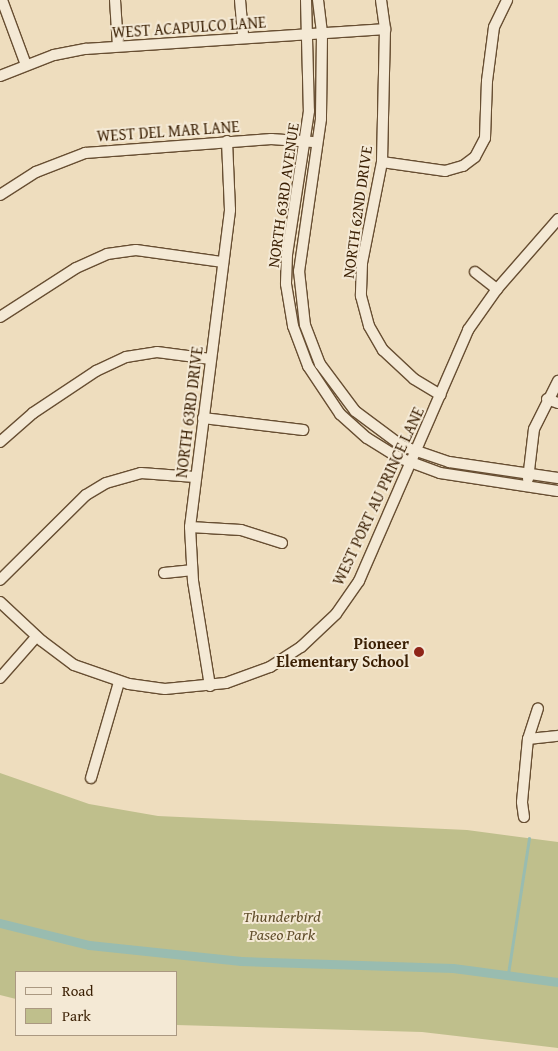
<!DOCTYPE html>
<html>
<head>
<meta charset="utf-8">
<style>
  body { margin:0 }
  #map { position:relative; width:558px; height:1051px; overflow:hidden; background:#eeddbe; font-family:"Gentium Book Plus",serif }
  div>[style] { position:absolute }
  .green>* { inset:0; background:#bfbf8c }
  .stream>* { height:2.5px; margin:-1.25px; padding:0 1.25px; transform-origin:1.25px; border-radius:1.25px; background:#99bcb0 }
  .canal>* { height:9px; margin:-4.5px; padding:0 4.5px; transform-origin:4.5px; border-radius:4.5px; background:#99bcb0 }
  .roads { filter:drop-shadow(1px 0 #674e32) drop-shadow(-1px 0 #674e32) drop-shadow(0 1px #674e32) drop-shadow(0 -1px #674e32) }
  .minor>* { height:10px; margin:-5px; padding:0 5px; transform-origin:5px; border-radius:5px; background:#f4e9d5 }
  .dots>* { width:14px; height:14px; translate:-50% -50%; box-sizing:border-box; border:2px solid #f4e9d5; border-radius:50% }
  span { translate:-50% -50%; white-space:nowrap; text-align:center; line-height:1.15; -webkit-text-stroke:4px #f4e9d5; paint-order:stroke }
  .street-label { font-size:16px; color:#3a1f03 }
  .poi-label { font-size:16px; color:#3a1f03; font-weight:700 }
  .right { translate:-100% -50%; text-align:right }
  .park-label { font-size:16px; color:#624f2c; font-style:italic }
  .legend { position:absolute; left:15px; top:971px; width:162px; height:65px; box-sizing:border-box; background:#f4e9d5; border:1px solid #aa9881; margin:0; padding:6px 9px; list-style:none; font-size:15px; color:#3a1f03 }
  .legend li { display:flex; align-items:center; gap:10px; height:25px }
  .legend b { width:25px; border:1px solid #aa9881 }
</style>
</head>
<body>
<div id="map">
  <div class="green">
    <i style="clip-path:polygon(0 773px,89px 804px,158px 816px,467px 830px,558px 842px,558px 1048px,422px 1032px,176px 1025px,176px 972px,16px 972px,16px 999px,0 995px)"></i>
  </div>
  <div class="stream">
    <i style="left:508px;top:974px;width:137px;rotate:-81.2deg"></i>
  </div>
  <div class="canal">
    <i style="left:0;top:923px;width:92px;rotate:13.9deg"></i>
    <i style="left:89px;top:945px;width:153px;rotate:6deg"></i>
    <i style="left:241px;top:961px;width:212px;rotate:1.9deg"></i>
    <i style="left:453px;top:968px;width:106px;rotate:7.6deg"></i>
  </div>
  <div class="roads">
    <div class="minor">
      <i style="left:2px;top:0;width:69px;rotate:69.7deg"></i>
      <i style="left:115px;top:0;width:46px;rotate:86.3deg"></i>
      <i style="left:240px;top:0;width:38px;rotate:85deg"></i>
      <i style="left:306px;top:0;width:111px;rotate:88.5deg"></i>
      <i style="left:309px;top:111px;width:145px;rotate:98.7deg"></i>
      <i style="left:287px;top:254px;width:30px;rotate:92deg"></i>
      <i style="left:286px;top:284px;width:43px;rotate:80.5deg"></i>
      <i style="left:293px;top:326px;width:43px;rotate:69.4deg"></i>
      <i style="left:308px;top:366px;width:58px;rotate:56.3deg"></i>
      <i style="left:340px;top:414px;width:36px;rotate:42deg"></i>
      <i style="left:367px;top:438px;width:36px;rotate:32deg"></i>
      <i style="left:397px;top:457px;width:46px;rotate:20.4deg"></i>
      <i style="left:440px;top:473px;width:119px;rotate:8.7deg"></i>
      <i style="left:318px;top:0;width:34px;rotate:83deg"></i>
      <i style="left:322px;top:34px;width:85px;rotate:90.7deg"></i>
      <i style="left:321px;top:119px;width:154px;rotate:98.2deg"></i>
      <i style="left:299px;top:271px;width:54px;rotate:83.7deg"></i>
      <i style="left:305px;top:325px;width:42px;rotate:69deg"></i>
      <i style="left:320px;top:364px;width:59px;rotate:53.3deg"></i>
      <i style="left:355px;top:411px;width:59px;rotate:36.7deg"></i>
      <i style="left:402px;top:446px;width:50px;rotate:18.8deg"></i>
      <i style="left:449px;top:462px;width:110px;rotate:8.4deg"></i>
      <i style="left:381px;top:0;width:29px;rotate:82deg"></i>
      <i style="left:385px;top:29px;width:133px;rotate:91.3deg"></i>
      <i style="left:382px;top:162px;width:103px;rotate:101.2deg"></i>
      <i style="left:362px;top:263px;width:33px;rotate:92deg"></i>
      <i style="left:361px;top:296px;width:31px;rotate:75deg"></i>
      <i style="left:369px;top:326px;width:28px;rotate:60deg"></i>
      <i style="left:383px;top:350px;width:42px;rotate:43.1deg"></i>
      <i style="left:414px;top:379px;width:31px;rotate:31deg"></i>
      <i style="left:0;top:76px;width:58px;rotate:-21.3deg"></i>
      <i style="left:54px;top:55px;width:33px;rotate:-11deg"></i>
      <i style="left:86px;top:49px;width:300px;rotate:-3.8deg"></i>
      <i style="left:382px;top:162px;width:64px;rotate:8.1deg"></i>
      <i style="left:445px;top:171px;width:19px;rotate:-16deg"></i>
      <i style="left:463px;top:166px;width:15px;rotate:-37deg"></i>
      <i style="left:475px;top:157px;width:21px;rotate:-62deg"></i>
      <i style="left:485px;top:138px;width:57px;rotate:-88deg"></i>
      <i style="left:487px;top:81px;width:54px;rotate:-82.6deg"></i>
      <i style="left:494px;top:27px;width:30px;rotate:-64deg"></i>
      <i style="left:0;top:195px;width:43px;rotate:-32.6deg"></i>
      <i style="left:36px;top:172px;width:53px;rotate:-21.2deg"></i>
      <i style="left:85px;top:153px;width:187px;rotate:-4.3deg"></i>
      <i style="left:271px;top:139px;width:42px;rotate:4.1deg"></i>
      <i style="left:475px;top:272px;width:28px;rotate:38deg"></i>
      <i style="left:0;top:317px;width:90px;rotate:-32.8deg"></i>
      <i style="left:76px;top:268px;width:34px;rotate:-24deg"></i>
      <i style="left:107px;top:254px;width:29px;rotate:-8deg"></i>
      <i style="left:136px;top:250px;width:88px;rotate:7.9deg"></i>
      <i style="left:547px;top:399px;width:12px;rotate:20deg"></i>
      <i style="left:203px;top:418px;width:101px;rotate:6.8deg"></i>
      <i style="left:0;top:442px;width:44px;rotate:-41.3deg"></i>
      <i style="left:33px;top:413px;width:76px;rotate:-33.7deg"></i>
      <i style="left:96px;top:371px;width:33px;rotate:-25deg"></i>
      <i style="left:126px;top:357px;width:31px;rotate:-9deg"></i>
      <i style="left:157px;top:352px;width:54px;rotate:7.4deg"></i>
      <i style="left:528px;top:479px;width:50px;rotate:-83.2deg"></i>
      <i style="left:534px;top:429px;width:54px;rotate:-63.4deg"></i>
      <i style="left:190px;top:527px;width:51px;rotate:3.4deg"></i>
      <i style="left:241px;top:530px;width:43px;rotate:17.6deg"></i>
      <i style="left:164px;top:573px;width:27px;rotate:-6deg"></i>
      <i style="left:0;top:580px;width:121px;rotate:-44.7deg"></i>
      <i style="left:86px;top:495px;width:23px;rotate:-31deg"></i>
      <i style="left:106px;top:483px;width:36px;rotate:-16deg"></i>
      <i style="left:141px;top:473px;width:54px;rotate:4.2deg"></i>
      <i style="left:0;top:602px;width:57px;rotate:42.9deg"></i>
      <i style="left:42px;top:641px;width:40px;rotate:37deg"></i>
      <i style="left:74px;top:665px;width:58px;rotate:19.1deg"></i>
      <i style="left:129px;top:684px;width:36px;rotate:8deg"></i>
      <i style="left:165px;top:689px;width:61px;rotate:-5.6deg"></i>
      <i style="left:226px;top:683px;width:47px;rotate:-20deg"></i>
      <i style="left:270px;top:667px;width:37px;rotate:-33deg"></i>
      <i style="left:301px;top:647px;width:48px;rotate:-43.3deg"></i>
      <i style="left:336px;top:614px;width:40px;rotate:-55.1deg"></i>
      <i style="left:359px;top:581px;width:274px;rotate:-66.5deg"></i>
      <i style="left:468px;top:330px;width:50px;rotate:-54.7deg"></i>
      <i style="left:497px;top:289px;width:93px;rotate:-48.9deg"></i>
      <i style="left:0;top:678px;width:55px;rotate:-48.7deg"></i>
      <i style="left:210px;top:686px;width:106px;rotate:-99.2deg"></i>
      <i style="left:193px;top:581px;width:54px;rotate:-93.2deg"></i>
      <i style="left:190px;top:527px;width:320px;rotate:-82.8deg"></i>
      <i style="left:230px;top:210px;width:69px;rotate:-92.5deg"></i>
      <i style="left:528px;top:739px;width:30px;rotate:-6deg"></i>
      <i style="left:91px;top:778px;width:100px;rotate:-73.7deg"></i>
      <i style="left:524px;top:817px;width:15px;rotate:-98deg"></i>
      <i style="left:522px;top:802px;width:63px;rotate:-84.6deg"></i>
      <i style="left:528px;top:739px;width:32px;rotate:-72deg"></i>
    </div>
  </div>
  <div class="dots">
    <i style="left:419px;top:652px;background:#8f2418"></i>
  </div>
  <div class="street-label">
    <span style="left:189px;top:27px;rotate:-4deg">WEST ACAPULCO LANE</span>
    <span style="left:168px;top:131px;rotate:-4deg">WEST DEL MAR LANE</span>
    <span style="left:283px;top:195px;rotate:-82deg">NORTH 63RD AVENUE</span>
    <span style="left:357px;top:212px;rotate:-82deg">NORTH 62ND DRIVE</span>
    <span style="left:189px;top:412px;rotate:-83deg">NORTH 63RD DRIVE</span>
    <span style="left:378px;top:496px;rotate:-65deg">WEST PORT AU PRINCE LANE</span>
  </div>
  <div class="poi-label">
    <span class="right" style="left:409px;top:652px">Pioneer<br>Elementary School</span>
  </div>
  <div class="park-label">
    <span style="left:282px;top:925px">Thunderbird<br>Paseo Park</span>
  </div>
  <ul class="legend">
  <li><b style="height:6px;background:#f4e9d5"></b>Road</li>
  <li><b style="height:14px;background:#bfbf8c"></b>Park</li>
  </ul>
</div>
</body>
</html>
